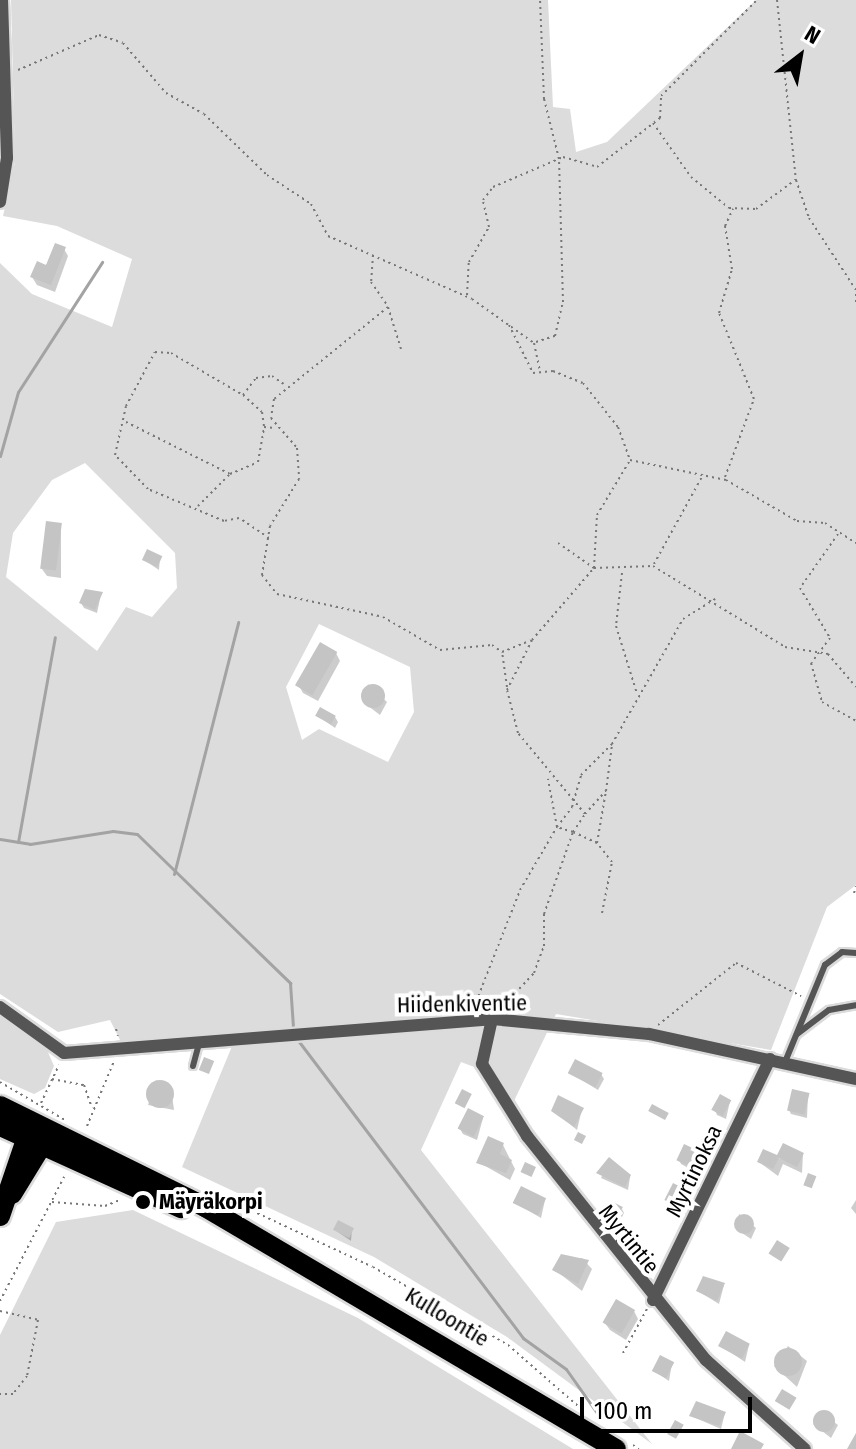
<!DOCTYPE html>
<html>
<head>
<meta charset="utf-8">
<style>
  body { margin:0 }
  #map { position:relative; width:856px; height:1449px; overflow:hidden; background:#fff; font-family:"Fira Sans Condensed",sans-serif }
  div>[style] { position:absolute }
  .green>* { inset:0; background:#dcdcdc }
  .shadow>* { inset:0; background:#0003 }
  .stream>* { height:3px; margin:-1.5px; padding:0 1.5px; transform-origin:1.5px; border-radius:1.5px; background:#a3a3a3 }
  .building>* { inset:0; background:#c4c4c4; transform-origin:0 0 }
  .round { border-radius:50% }
  .path>* { height:2px; margin-top:-1px; transform-origin:0; background:repeating-linear-gradient(90deg,#777 0 2px,transparent 0 6px) }
  .roads { filter:drop-shadow(2px 0 #dbdbdb) drop-shadow(-2px 0 #dbdbdb) drop-shadow(0 2px #dbdbdb) drop-shadow(0 -2px #dbdbdb) }
  .service>* { height:6px; margin:-3px; padding:0 3px; transform-origin:3px; border-radius:3px; background:#555 }
  .minor>* { height:12px; margin:-6px; padding:0 6px; transform-origin:6px; border-radius:6px; background:#555 }
  .primary>* { height:20px; margin:-10px; padding:0 10px; transform-origin:10px; border-radius:10px; background:#000 }
  .dots>* { width:22px; height:22px; translate:-50% -50%; box-sizing:border-box; border:4px solid #fff; border-radius:50% }
  span { translate:-50% -50%; white-space:nowrap; text-align:center; line-height:1.15; -webkit-text-stroke:8px #fff; paint-order:stroke }
  .street-label { font-size:22px; color:#000 }
  .poi-label { font-size:22px; color:#000; font-weight:700 }
  .left { translate:0 -50%; text-align:left }
  .north { position:absolute; left:760px; top:16px; width:80px; height:80px; -webkit-text-stroke:6px #fff; paint-order:stroke; rotate:31deg; font-size:22px; font-weight:700; line-height:32px; text-align:center; color:#000 }
  .north::after { content:''; display:block; margin:auto; width:28px; height:36px; background:#000; clip-path:polygon(50% 0,100% 100%,50% 72%,0 100%) }
  .scale { position:absolute; left:580px; top:1397px; width:172px; height:36px; box-sizing:border-box; border:4px solid #000; border-top:0; padding-left:10px; font-size:24px; line-height:28px; white-space:nowrap; color:#000; -webkit-text-stroke:6px #fff; paint-order:stroke }
</style>
</head>
<body>
<div id="map">
  <div class="green">
    <i style="clip-path:polygon(evenodd,11px 0,548px 0,553px 107px,570px 109px,576px 152px,607px 142px,756px 0,856px 0,856px 885px,827px 907px,771px 1050px,556px 1014px,512px 1105px,490px 1073px,461px 1062px,421px 1150px,652px 1444px,507px 1337px,374px 1257px,182px 1167px,235px 1039px,122px 1044px,110px 1020px,58px 1032px,0 994px,0 263px,32px 294px,112px 327px,132px 259px,57px 226px,3px 216px,15px 162px,11px 0,85px 463px,175px 553px,177px 588px,152px 617px,126px 607px,97px 651px,6px 577px,13px 533px,52px 480px,85px 463px,11px 0,319px 624px,410px 667px,414px 712px,388px 762px,319px 729px,302px 740px,286px 687px,319px 624px)"></i>
    <i style="clip-path:polygon(0 1013px,47px 1050px,54px 1066px,45px 1088px,34px 1094px,0 1079px)"></i>
    <i style="clip-path:polygon(133px 1210px,358px 1318px,573px 1449px,0 1449px,0 1335px,56px 1222px)"></i>
  </div>
  <div class="shadow">
    <i style="clip-path:polygon(64px 249px,68px 256px,55px 292px,37px 285px,32px 277px)"></i>
    <i style="clip-path:polygon(61px 525px,61px 578px,47px 576px,42px 569px)"></i>
    <i style="clip-path:polygon(160px 558px,159px 570px,144px 560px)"></i>
    <i style="clip-path:polygon(101px 594px,97px 613px,84px 608px,81px 603px)"></i>
    <i style="clip-path:polygon(336px 653px,340px 661px,318px 701px,303px 693px,299px 686px)"></i>
    <i style="clip-path:polygon(368px 684px,387px 702px,380px 715px,363px 702px)"></i>
    <i style="clip-path:polygon(318px 716px,335px 717px,338px 722px,335px 728px)"></i>
    <i style="clip-path:polygon(570px 1073px,601px 1074px,604px 1079px,598px 1090px)"></i>
    <i style="clip-path:polygon(156px 1080px,171px 1087px,174px 1110px,148px 1105px)"></i>
    <i style="clip-path:polygon(808px 1095px,807px 1118px,791px 1114px,789px 1110px)"></i>
    <i style="clip-path:polygon(730px 1101px,726px 1119px,717px 1115px,715px 1110px)"></i>
    <i style="clip-path:polygon(582px 1109px,577px 1130px,553px 1110px)"></i>
    <i style="clip-path:polygon(483px 1118px,477px 1140px,463px 1134px,460px 1129px)"></i>
    <i style="clip-path:polygon(503px 1145px,515px 1169px,510px 1180px,478px 1162px)"></i>
    <i style="clip-path:polygon(696px 1152px,692px 1170px,681px 1164px,679px 1160px)"></i>
    <i style="clip-path:polygon(803px 1154px,802px 1173px,783px 1164px,778px 1176px,759px 1162px)"></i>
    <i style="clip-path:polygon(610px 1160px,630px 1177px,628px 1190px,601px 1178px)"></i>
    <i style="clip-path:polygon(685px 1191px,681px 1210px,670px 1205px,668px 1200px)"></i>
    <i style="clip-path:polygon(545px 1200px,541px 1218px,515px 1203px)"></i>
    <i style="clip-path:polygon(856px 1200px,856px 1214px,851px 1208px)"></i>
    <i style="clip-path:polygon(622px 1209px,624px 1213px,617px 1227px,607px 1219px)"></i>
    <i style="clip-path:polygon(739px 1214px,756px 1228px,751px 1239px,736px 1229px)"></i>
    <i style="clip-path:polygon(352px 1229px,351px 1241px,335px 1230px)"></i>
    <i style="clip-path:polygon(582px 1258px,592px 1269px,582px 1291px,555px 1270px)"></i>
    <i style="clip-path:polygon(724px 1285px,719px 1304px,698px 1291px)"></i>
    <i style="clip-path:polygon(634px 1311px,638px 1319px,626px 1340px,610px 1330px,605px 1323px)"></i>
    <i style="clip-path:polygon(749px 1345px,745px 1362px,721px 1346px)"></i>
    <i style="clip-path:polygon(788px 1346px,807px 1361px,797px 1387px,774px 1366px)"></i>
    <i style="clip-path:polygon(672px 1363px,669px 1381px,654px 1371px)"></i>
    <i style="clip-path:polygon(820px 1412px,838px 1425px,831px 1438px,813px 1424px)"></i>
    <i style="clip-path:polygon(725px 1413px,721px 1429px,691px 1416px)"></i>
  </div>
  <div class="stream">
    <i style="left:0;top:456px;width:66px;rotate:-74.3deg"></i>
    <i style="left:18px;top:392px;width:155px;rotate:-57.1deg"></i>
    <i style="left:0;top:839px;width:30px;rotate:9deg"></i>
    <i style="left:30px;top:844px;width:84px;rotate:-8.9deg"></i>
    <i style="left:113px;top:831px;width:24px;rotate:7deg"></i>
    <i style="left:137px;top:834px;width:214px;rotate:44.2deg"></i>
    <i style="left:290px;top:983px;width:44px;rotate:86.1deg"></i>
    <i style="left:18px;top:842px;width:208px;rotate:-79.8deg"></i>
    <i style="left:174px;top:874px;width:260px;rotate:-75.7deg"></i>
    <i style="left:297px;top:1039px;width:375px;rotate:52.9deg"></i>
    <i style="left:523px;top:1338px;width:53px;rotate:35.8deg"></i>
    <i style="left:566px;top:1369px;width:62px;rotate:54.8deg"></i>
  </div>
  <div class="building">
    <i style="clip-path:polygon(55px 243px,66px 247px,51px 285px,30px 277px,37px 261px,46px 265px)"></i>
    <i style="left:46px;top:521px;width:16px;height:48px;rotate:7deg"></i>
    <i style="left:147px;top:549px;width:17px;height:12px;rotate:25deg"></i>
    <i style="clip-path:polygon(85px 589px,103px 592px,95px 610px,79px 603px)"></i>
    <i style="left:320px;top:642px;width:20px;height:50px;rotate:30deg"></i>
    <i class="round" style="left:361px;top:684px;width:24px;height:24px"></i>
    <i style="left:320px;top:707px;width:18px;height:10px;rotate:29deg"></i>
    <i style="left:204px;top:1057px;width:11px;height:14px;rotate:22deg"></i>
    <i style="left:575px;top:1059px;width:31px;height:16px;rotate:27deg"></i>
    <i class="round" style="left:146px;top:1080px;width:28px;height:28px"></i>
    <i style="left:462px;top:1089px;width:11px;height:16px;rotate:27deg"></i>
    <i style="left:792px;top:1089px;width:18px;height:22px;rotate:13deg"></i>
    <i style="left:720px;top:1094px;width:13px;height:18px;rotate:29deg"></i>
    <i style="clip-path:polygon(558px 1095px,584px 1108px,574px 1127px,551px 1111px)"></i>
    <i style="left:652px;top:1104px;width:19px;height:8px;rotate:28deg"></i>
    <i style="left:468px;top:1108px;width:18px;height:23px;rotate:27deg"></i>
    <i style="left:578px;top:1132px;width:9px;height:9px;rotate:27deg"></i>
    <i style="clip-path:polygon(488px 1136px,504px 1143px,500px 1154px,512px 1160px,506px 1173px,476px 1163px)"></i>
    <i style="clip-path:polygon(783px 1143px,804px 1153px,797px 1167px,779px 1158px,773px 1169px,757px 1162px,763px 1149px,777px 1155px)"></i>
    <i style="left:684px;top:1144px;width:14px;height:18px;rotate:25deg"></i>
    <i style="clip-path:polygon(609px 1157px,631px 1175px,625px 1187px,596px 1173px)"></i>
    <i style="left:525px;top:1162px;width:12px;height:11px;rotate:24deg"></i>
    <i style="left:808px;top:1173px;width:9px;height:13px;rotate:21deg"></i>
    <i style="left:673px;top:1183px;width:16px;height:19px;rotate:27deg"></i>
    <i style="left:521px;top:1186px;width:28px;height:19px;rotate:26deg"></i>
    <i style="left:613px;top:1202px;width:11px;height:19px;rotate:27deg"></i>
    <i class="round" style="left:734px;top:1214px;width:20px;height:20px"></i>
    <i style="left:338px;top:1220px;width:18px;height:11px;rotate:27deg"></i>
    <i style="left:777px;top:1240px;width:15px;height:16px;rotate:32deg"></i>
    <i style="clip-path:polygon(561px 1254px,589px 1260px,578px 1284px,552px 1270px)"></i>
    <i style="clip-path:polygon(703px 1276px,725px 1283px,717px 1301px,696px 1291px)"></i>
    <i style="left:616px;top:1299px;width:22px;height:27px;rotate:30deg"></i>
    <i style="left:726px;top:1331px;width:27px;height:17px;rotate:28deg"></i>
    <i class="round" style="left:774px;top:1348px;width:28px;height:28px"></i>
    <i style="left:660px;top:1355px;width:16px;height:18px;rotate:27deg"></i>
    <i style="left:782px;top:1389px;width:17px;height:14px;rotate:31deg"></i>
    <i style="clip-path:polygon(696px 1401px,726px 1412px,719px 1426px,689px 1416px)"></i>
    <i class="round" style="left:813px;top:1410px;width:22px;height:22px"></i>
    <i style="left:675px;top:1420px;width:10px;height:16px;rotate:29deg"></i>
    <i style="clip-path:polygon(740px 1431px,764px 1444px,761px 1449px,731px 1449px)"></i>
    <i style="clip-path:polygon(856px 1433px,856px 1449px,847px 1449px)"></i>
  </div>
  <div class="path">
    <i style="left:777px;top:0;width:181px;rotate:84deg"></i>
    <i style="left:796px;top:180px;width:40px;rotate:71.1deg"></i>
    <i style="left:809px;top:218px;width:86px;rotate:56.9deg"></i>
    <i style="left:18px;top:70px;width:88px;rotate:-23.4deg"></i>
    <i style="left:99px;top:35px;width:25px;rotate:18deg"></i>
    <i style="left:123px;top:43px;width:66px;rotate:49.3deg"></i>
    <i style="left:166px;top:93px;width:43px;rotate:28.9deg"></i>
    <i style="left:204px;top:114px;width:88px;rotate:44.1deg"></i>
    <i style="left:267px;top:175px;width:53px;rotate:33.4deg"></i>
    <i style="left:311px;top:204px;width:36px;rotate:62deg"></i>
    <i style="left:328px;top:236px;width:157px;rotate:23.6deg"></i>
    <i style="left:472px;top:299px;width:76px;rotate:35.4deg"></i>
    <i style="left:534px;top:343px;width:30px;rotate:78deg"></i>
    <i style="left:653px;top:123px;width:66px;rotate:54.9deg"></i>
    <i style="left:691px;top:177px;width:49px;rotate:39.2deg"></i>
    <i style="left:729px;top:208px;width:27px;rotate:2deg"></i>
    <i style="left:756px;top:209px;width:49px;rotate:-36.6deg"></i>
    <i style="left:373px;top:255px;width:27px;rotate:94deg"></i>
    <i style="left:371px;top:282px;width:29px;rotate:55deg"></i>
    <i style="left:856px;top:294px;width:11px;rotate:90deg"></i>
    <i style="left:467px;top:295px;width:33px;rotate:-87deg"></i>
    <i style="left:469px;top:262px;width:40px;rotate:-60.3deg"></i>
    <i style="left:489px;top:227px;width:28px;rotate:-103deg"></i>
    <i style="left:483px;top:200px;width:16px;rotate:-52deg"></i>
    <i style="left:493px;top:187px;width:76px;rotate:-23.2deg"></i>
    <i style="left:563px;top:157px;width:35px;rotate:16deg"></i>
    <i style="left:597px;top:167px;width:80px;rotate:-37.9deg"></i>
    <i style="left:660px;top:118px;width:22px;rotate:-87deg"></i>
    <i style="left:661px;top:96px;width:136px;rotate:-45deg"></i>
    <i style="left:509px;top:325px;width:54px;rotate:63.4deg"></i>
    <i style="left:533px;top:373px;width:20px;rotate:-6deg"></i>
    <i style="left:553px;top:371px;width:32px;rotate:22deg"></i>
    <i style="left:583px;top:383px;width:56px;rotate:51.5deg"></i>
    <i style="left:618px;top:427px;width:35px;rotate:70deg"></i>
    <i style="left:630px;top:460px;width:98px;rotate:11.8deg"></i>
    <i style="left:726px;top:480px;width:82px;rotate:30deg"></i>
    <i style="left:797px;top:521px;width:28px;rotate:4deg"></i>
    <i style="left:825px;top:523px;width:37px;rotate:33deg"></i>
    <i style="left:536px;top:342px;width:20px;rotate:-18deg"></i>
    <i style="left:555px;top:336px;width:35px;rotate:-77deg"></i>
    <i style="left:563px;top:302px;width:143px;rotate:-91.6deg"></i>
    <i style="left:559px;top:159px;width:62px;rotate:-104deg"></i>
    <i style="left:544px;top:99px;width:99px;rotate:-92.3deg"></i>
    <i style="left:401px;top:349px;width:44px;rotate:-107.2deg"></i>
    <i style="left:388px;top:307px;width:146px;rotate:141.1deg"></i>
    <i style="left:274px;top:399px;width:19px;rotate:99deg"></i>
    <i style="left:271px;top:418px;width:40px;rotate:49deg"></i>
    <i style="left:297px;top:448px;width:31px;rotate:86deg"></i>
    <i style="left:299px;top:479px;width:55px;rotate:121.7deg"></i>
    <i style="left:270px;top:526px;width:50px;rotate:99.3deg"></i>
    <i style="left:262px;top:575px;width:24px;rotate:52deg"></i>
    <i style="left:277px;top:594px;width:108px;rotate:12.2deg"></i>
    <i style="left:383px;top:617px;width:66px;rotate:30.1deg"></i>
    <i style="left:440px;top:650px;width:52px;rotate:-5.5deg"></i>
    <i style="left:492px;top:645px;width:12px;rotate:35deg"></i>
    <i style="left:243px;top:395px;width:21px;rotate:-53deg"></i>
    <i style="left:256px;top:378px;width:16px;rotate:-7deg"></i>
    <i style="left:272px;top:376px;width:14px;rotate:34deg"></i>
    <i style="left:126px;top:422px;width:116px;rotate:26.6deg"></i>
    <i style="left:230px;top:474px;width:30px;rotate:-23deg"></i>
    <i style="left:258px;top:462px;width:35px;rotate:-80deg"></i>
    <i style="left:725px;top:477px;width:83px;rotate:-69.6deg"></i>
    <i style="left:754px;top:399px;width:93px;rotate:-112.1deg"></i>
    <i style="left:719px;top:313px;width:46px;rotate:-73.5deg"></i>
    <i style="left:732px;top:269px;width:44px;rotate:-99.2deg"></i>
    <i style="left:725px;top:226px;width:19px;rotate:-65deg"></i>
    <i style="left:198px;top:506px;width:44px;rotate:-45deg"></i>
    <i style="left:838px;top:534px;width:66px;rotate:125.1deg"></i>
    <i style="left:800px;top:588px;width:58px;rotate:59deg"></i>
    <i style="left:830px;top:638px;width:31px;rotate:127deg"></i>
    <i style="left:811px;top:663px;width:41px;rotate:74.2deg"></i>
    <i style="left:822px;top:702px;width:39px;rotate:29deg"></i>
    <i style="left:269px;top:538px;width:36px;rotate:-146deg"></i>
    <i style="left:239px;top:518px;width:15px;rotate:169deg"></i>
    <i style="left:224px;top:521px;width:82px;rotate:-157.2deg"></i>
    <i style="left:148px;top:489px;width:47px;rotate:-134.1deg"></i>
    <i style="left:115px;top:455px;width:50px;rotate:-77.3deg"></i>
    <i style="left:126px;top:406px;width:61px;rotate:-61.8deg"></i>
    <i style="left:155px;top:352px;width:16px;rotate:4deg"></i>
    <i style="left:171px;top:353px;width:83px;rotate:30.3deg"></i>
    <i style="left:243px;top:395px;width:25px;rotate:42deg"></i>
    <i style="left:262px;top:412px;width:15px;rotate:82deg"></i>
    <i style="left:264px;top:427px;width:11px;rotate:5deg"></i>
    <i style="left:558px;top:543px;width:44px;rotate:34.8deg"></i>
    <i style="left:594px;top:568px;width:59px;rotate:-1.9deg"></i>
    <i style="left:653px;top:566px;width:155px;rotate:31.5deg"></i>
    <i style="left:785px;top:647px;width:44px;rotate:9.2deg"></i>
    <i style="left:828px;top:654px;width:43px;rotate:49.7deg"></i>
    <i style="left:654px;top:564px;width:102px;rotate:-61.2deg"></i>
    <i style="left:622px;top:573px;width:53px;rotate:96.5deg"></i>
    <i style="left:616px;top:626px;width:71px;rotate:72.8deg"></i>
    <i style="left:507px;top:687px;width:35px;rotate:-98deg"></i>
    <i style="left:502px;top:652px;width:31px;rotate:-22deg"></i>
    <i style="left:585px;top:814px;width:31px;rotate:-48deg"></i>
    <i style="left:606px;top:791px;width:46px;rotate:-82.6deg"></i>
    <i style="left:597px;top:843px;width:26px;rotate:-155deg"></i>
    <i style="left:573px;top:832px;width:22px;rotate:-56deg"></i>
    <i style="left:585px;top:814px;width:105px;rotate:-129.6deg"></i>
    <i style="left:518px;top:733px;width:44px;rotate:-104.3deg"></i>
    <i style="left:507px;top:690px;width:56px;rotate:-63.4deg"></i>
    <i style="left:532px;top:640px;width:95px;rotate:-49.3deg"></i>
    <i style="left:594px;top:568px;width:53px;rotate:-86.8deg"></i>
    <i style="left:597px;top:515px;width:64px;rotate:-59deg"></i>
    <i style="left:854px;top:893px;width:7px;rotate:-74deg"></i>
    <i style="left:602px;top:913px;width:52px;rotate:-78.9deg"></i>
    <i style="left:612px;top:862px;width:24px;rotate:-128deg"></i>
    <i style="left:597px;top:843px;width:53px;rotate:-80.2deg"></i>
    <i style="left:503px;top:1006px;width:45px;rotate:-46.8deg"></i>
    <i style="left:534px;top:973px;width:29px;rotate:-70deg"></i>
    <i style="left:544px;top:946px;width:32px;rotate:-90deg"></i>
    <i style="left:544px;top:914px;width:87px;rotate:-70.5deg"></i>
    <i style="left:573px;top:832px;width:17px;rotate:-163deg"></i>
    <i style="left:557px;top:827px;width:25px;rotate:-53deg"></i>
    <i style="left:572px;top:807px;width:33px;rotate:-74deg"></i>
    <i style="left:581px;top:775px;width:44px;rotate:-45deg"></i>
    <i style="left:612px;top:744px;width:144px;rotate:-60.4deg"></i>
    <i style="left:683px;top:619px;width:38px;rotate:-32deg"></i>
    <i style="left:474px;top:1007px;width:126px;rotate:-68.5deg"></i>
    <i style="left:520px;top:890px;width:73px;rotate:-59.6deg"></i>
    <i style="left:557px;top:827px;width:49px;rotate:-100.6deg"></i>
    <i style="left:658px;top:1025px;width:100px;rotate:-38.5deg"></i>
    <i style="left:736px;top:963px;width:73px;rotate:26.9deg"></i>
    <i style="left:116px;top:1029px;width:7px;rotate:74deg"></i>
    <i style="left:52px;top:1079px;width:33px;rotate:11deg"></i>
    <i style="left:84px;top:1085px;width:24px;rotate:71deg"></i>
    <i style="left:0;top:1082px;width:75px;rotate:30.3deg"></i>
    <i style="left:41px;top:1103px;width:42px;rotate:-64.7deg"></i>
    <i style="left:87px;top:1126px;width:70px;rotate:-67.4deg"></i>
    <i style="left:214px;top:1193px;width:175px;rotate:25deg"></i>
    <i style="left:373px;top:1267px;width:156px;rotate:30deg"></i>
    <i style="left:508px;top:1345px;width:94px;rotate:41.1deg"></i>
    <i style="left:52px;top:1202px;width:53px;rotate:4.3deg"></i>
    <i style="left:105px;top:1206px;width:16px;rotate:-22deg"></i>
    <i style="left:0;top:1301px;width:140px;rotate:-62.7deg"></i>
    <i style="left:0;top:1311px;width:39px;rotate:13deg"></i>
    <i style="left:38px;top:1320px;width:57px;rotate:101.1deg"></i>
    <i style="left:27px;top:1376px;width:23px;rotate:128deg"></i>
    <i style="left:13px;top:1394px;width:13px;rotate:180deg"></i>
    <i style="left:623px;top:1353px;width:50px;rotate:-61.4deg"></i>
    <i style="left:633px;top:1445px;width:7px;rotate:34deg"></i>
  </div>
  <div class="roads">
    <div class="service">
      <i style="left:797px;top:1034px;width:40px;rotate:-37deg"></i>
      <i style="left:829px;top:1010px;width:27px;rotate:-10deg"></i>
      <i style="left:785px;top:1062px;width:105px;rotate:-67.6deg"></i>
      <i style="left:825px;top:965px;width:21px;rotate:-37deg"></i>
      <i style="left:842px;top:952px;width:14px;rotate:4deg"></i>
      <i style="left:193px;top:1066px;width:23px;rotate:-75deg"></i>
    </div>
    <div class="minor">
      <i style="left:0;top:202px;width:45px;rotate:-81deg"></i>
      <i style="left:7px;top:158px;width:158px;rotate:-91.8deg"></i>
      <i style="left:0;top:1007px;width:79px;rotate:35.7deg"></i>
      <i style="left:64px;top:1053px;width:429px;rotate:-4.5deg"></i>
      <i style="left:492px;top:1019px;width:158px;rotate:5.5deg"></i>
      <i style="left:649px;top:1034px;width:212px;rotate:12.3deg"></i>
      <i style="left:492px;top:1019px;width:46px;rotate:102.5deg"></i>
      <i style="left:482px;top:1064px;width:85px;rotate:58deg"></i>
      <i style="left:527px;top:1136px;width:287px;rotate:51.4deg"></i>
      <i style="left:706px;top:1360px;width:133px;rotate:42deg"></i>
      <i style="left:653px;top:1300px;width:268px;rotate:-64.1deg"></i>
    </div>
    <div class="primary">
      <i style="left:0;top:1106px;width:229px;rotate:26.2deg"></i>
      <i style="left:205px;top:1207px;width:477px;rotate:30.5deg"></i>
      <i style="left:0;top:1126px;width:199px;rotate:24.4deg"></i>
      <i style="left:12px;top:1194px;width:73px;rotate:-58.5deg"></i>
      <i style="left:0;top:1216px;width:96px;rotate:-71.2deg"></i>
    </div>
  </div>
  <div class="dots">
    <i style="left:143px;top:1202px;background:#000"></i>
  </div>
  <div class="street-label">
    <span style="left:462px;top:1004px;rotate:-1deg">Hiidenkiventie</span>
    <span style="left:694px;top:1171px;rotate:-64deg">Myrtinoksa</span>
    <span style="left:629px;top:1239px;rotate:51deg">Myrtintie</span>
    <span style="left:447px;top:1317px;rotate:31deg">Kulloontie</span>
  </div>
  <div class="poi-label">
    <span class="left" style="left:159px;top:1202px">Mäyräkorpi</span>
  </div>
  <div class="north">N</div>
  <div class="scale">100 m</div>
</div>
</body>
</html>
